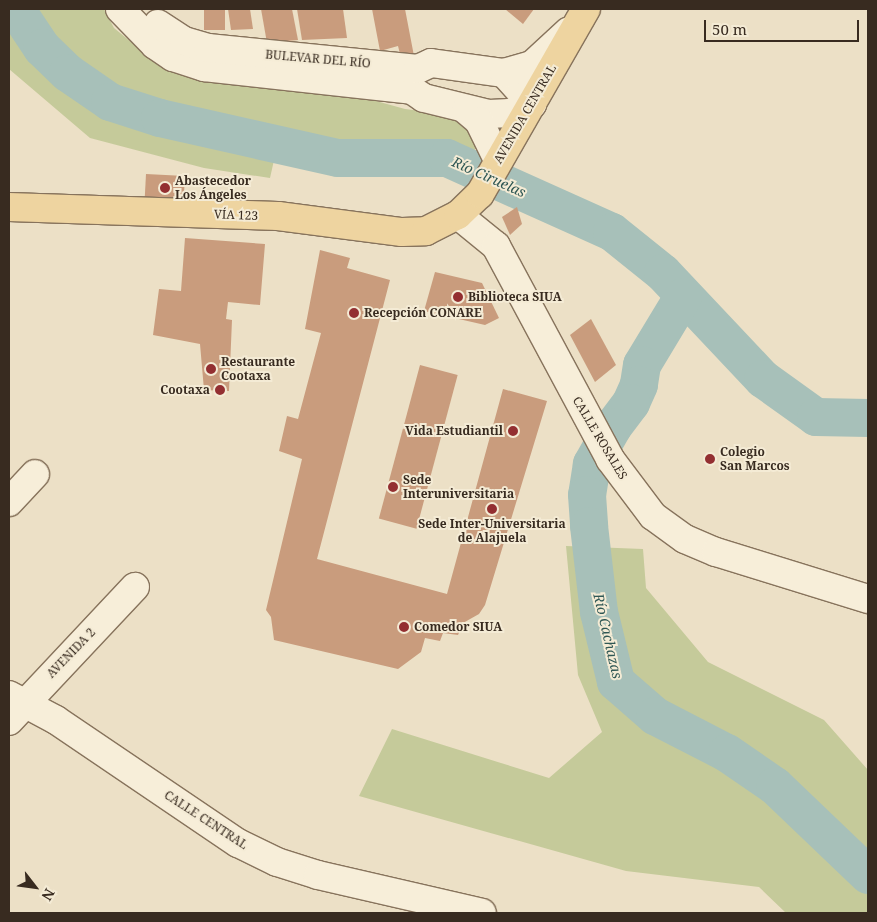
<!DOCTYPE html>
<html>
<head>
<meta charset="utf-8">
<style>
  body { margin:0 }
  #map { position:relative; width:877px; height:922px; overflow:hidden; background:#ece0c6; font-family:"Noto Serif",serif }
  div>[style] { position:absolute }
  .green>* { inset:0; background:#c5ca9a }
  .river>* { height:38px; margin:-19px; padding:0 19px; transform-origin:19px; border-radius:19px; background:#a7c0b9 }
  .building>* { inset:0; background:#c99c7d; transform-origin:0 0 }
  .roads { filter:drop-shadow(1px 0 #87735c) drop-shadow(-1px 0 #87735c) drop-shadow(0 1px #87735c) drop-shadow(0 -1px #87735c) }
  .minor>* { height:28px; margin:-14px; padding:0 14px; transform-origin:14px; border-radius:14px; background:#f7eed9 }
  .major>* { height:28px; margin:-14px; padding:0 14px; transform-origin:14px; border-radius:14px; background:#eed4a0 }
  .dots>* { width:14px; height:14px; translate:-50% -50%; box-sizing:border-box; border:2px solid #f4ebd5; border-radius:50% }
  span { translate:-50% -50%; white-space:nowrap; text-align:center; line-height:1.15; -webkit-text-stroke:4px #f4ebd5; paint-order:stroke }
  .street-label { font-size:12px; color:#382b20 }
  .poi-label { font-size:12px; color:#382b20; font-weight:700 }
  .left { translate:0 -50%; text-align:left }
  .right { translate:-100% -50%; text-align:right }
  .water-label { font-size:14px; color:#2f5754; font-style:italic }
  .frame { position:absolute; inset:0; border:10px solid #382b20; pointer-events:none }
  .north { position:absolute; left:10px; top:862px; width:50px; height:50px; -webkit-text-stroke:4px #f4ebd5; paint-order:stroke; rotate:120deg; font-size:14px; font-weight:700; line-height:20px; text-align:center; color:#382b20 }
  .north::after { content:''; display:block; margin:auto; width:18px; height:22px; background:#382b20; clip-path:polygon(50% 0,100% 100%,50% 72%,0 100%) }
  .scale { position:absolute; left:704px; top:20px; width:155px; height:22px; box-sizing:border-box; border:2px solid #382b20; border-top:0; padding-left:6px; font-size:15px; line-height:18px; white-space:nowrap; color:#382b20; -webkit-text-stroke:4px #f4ebd5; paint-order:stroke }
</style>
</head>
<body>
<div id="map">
  <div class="green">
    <i style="clip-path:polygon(9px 9px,104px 9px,114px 28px,158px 64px,358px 96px,405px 109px,446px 114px,480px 137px,469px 164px,445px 154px,335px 152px,279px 138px,270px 178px,204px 168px,90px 138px,9px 69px)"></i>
    <i style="clip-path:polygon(566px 546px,643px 549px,646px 588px,708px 662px,824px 720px,868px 770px,868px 913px,786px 913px,759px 887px,626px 871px,359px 796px,392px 729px,549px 778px,602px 732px,578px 675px)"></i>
  </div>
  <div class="river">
    <i style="left:16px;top:9px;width:47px;rotate:56.3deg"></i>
    <i style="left:42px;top:48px;width:36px;rotate:44deg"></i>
    <i style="left:68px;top:73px;width:51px;rotate:34.6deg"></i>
    <i style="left:110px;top:102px;width:52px;rotate:17.7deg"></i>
    <i style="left:160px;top:118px;width:182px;rotate:12.7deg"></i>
    <i style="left:338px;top:158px;width:109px"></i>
    <i style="left:447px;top:158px;width:181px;rotate:24.2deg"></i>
    <i style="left:612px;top:232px;width:65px;rotate:38.8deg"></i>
    <i style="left:663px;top:273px;width:146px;rotate:46.7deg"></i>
    <i style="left:763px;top:379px;width:65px;rotate:35.6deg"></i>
    <i style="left:816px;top:417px;width:52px;rotate:1.1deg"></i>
    <i style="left:683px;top:297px;width:79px;rotate:121.1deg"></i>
    <i style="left:642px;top:365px;width:20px;rotate:99deg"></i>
    <i style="left:639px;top:385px;width:20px;rotate:114deg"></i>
    <i style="left:631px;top:403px;width:30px;rotate:127deg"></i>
    <i style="left:613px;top:427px;width:43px;rotate:119.6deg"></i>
    <i style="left:592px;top:464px;width:31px;rotate:99deg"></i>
    <i style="left:587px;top:495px;width:31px;rotate:86deg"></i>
    <i style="left:589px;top:526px;width:87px;rotate:83.4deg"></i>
    <i style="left:599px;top:612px;width:72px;rotate:76.3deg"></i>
    <i style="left:616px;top:682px;width:52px;rotate:41.1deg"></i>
    <i style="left:655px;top:716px;width:81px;rotate:27.2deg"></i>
    <i style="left:727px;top:753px;width:58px;rotate:34.5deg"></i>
    <i style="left:775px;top:786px;width:129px;rotate:43.7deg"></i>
  </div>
  <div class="building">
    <i style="left:204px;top:9px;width:21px;height:21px"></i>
    <i style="clip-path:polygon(228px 9px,250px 9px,253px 29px,231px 30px)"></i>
    <i style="clip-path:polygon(261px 9px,292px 9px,298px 40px,267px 43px)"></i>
    <i style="clip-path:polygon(297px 9px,343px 9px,347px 38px,302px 40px)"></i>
    <i style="clip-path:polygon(372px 9px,405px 9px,414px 56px,401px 58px,398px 46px,380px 51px)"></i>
    <i style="clip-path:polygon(505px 9px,534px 9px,523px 24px)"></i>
    <i style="left:146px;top:174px;width:39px;height:26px;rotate:3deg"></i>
    <i style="clip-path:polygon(517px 207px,522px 224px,510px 235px,502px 217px)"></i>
    <i style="clip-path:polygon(185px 238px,265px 244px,260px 305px,228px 302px,226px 319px,232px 320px,229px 391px,204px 390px,200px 344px,153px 335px,159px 289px,181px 291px)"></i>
    <i style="clip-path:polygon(320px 250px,350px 258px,347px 268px,390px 280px,317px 559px,447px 594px,503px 389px,547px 401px,485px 605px,479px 614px,463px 623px,458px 635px,443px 633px,440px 641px,425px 638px,421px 652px,398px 669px,274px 640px,271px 617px,266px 610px,302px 459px,279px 451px,287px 416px,298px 419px,321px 333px,305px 329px)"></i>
    <i style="clip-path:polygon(435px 272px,482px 283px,499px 318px,485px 325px,424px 311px)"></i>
    <i style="clip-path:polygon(591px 319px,616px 365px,595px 382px,570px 335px)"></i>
    <i style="left:420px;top:365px;width:39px;height:159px;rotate:15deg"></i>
  </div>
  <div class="roads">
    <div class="minor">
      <i style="left:120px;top:9px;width:50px;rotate:45.8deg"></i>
      <i style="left:155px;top:45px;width:22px;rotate:34deg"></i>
      <i style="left:173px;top:57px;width:33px;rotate:18deg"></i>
      <i style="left:204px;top:67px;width:209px;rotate:6.3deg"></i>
      <i style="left:412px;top:90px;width:14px;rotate:34deg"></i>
      <i style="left:424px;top:98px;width:67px;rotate:13.8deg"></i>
      <i style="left:489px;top:114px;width:21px;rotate:-3deg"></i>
      <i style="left:510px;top:113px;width:24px;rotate:-22deg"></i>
      <i style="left:532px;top:104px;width:42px;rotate:-132.1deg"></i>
      <i style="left:158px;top:24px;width:31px;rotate:33deg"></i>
      <i style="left:184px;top:41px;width:25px;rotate:16deg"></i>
      <i style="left:208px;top:48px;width:211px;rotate:5.7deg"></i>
      <i style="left:418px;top:69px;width:14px;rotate:-25deg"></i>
      <i style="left:431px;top:63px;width:74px;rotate:7.8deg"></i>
      <i style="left:504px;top:73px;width:29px;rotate:-16deg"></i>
      <i style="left:532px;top:65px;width:50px;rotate:-42.6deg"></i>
      <i style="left:466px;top:110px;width:17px;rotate:40deg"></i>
      <i style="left:479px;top:121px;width:43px;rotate:64deg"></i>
      <i style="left:458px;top:215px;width:49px;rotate:39.2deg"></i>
      <i style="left:496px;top:246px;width:242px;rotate:61.8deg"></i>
      <i style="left:610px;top:459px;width:71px;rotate:53deg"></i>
      <i style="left:653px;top:516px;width:39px;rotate:36deg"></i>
      <i style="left:685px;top:539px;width:34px;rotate:23deg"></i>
      <i style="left:716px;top:552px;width:159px;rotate:17.2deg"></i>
      <i style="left:9px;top:502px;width:38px;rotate:-47deg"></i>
      <i style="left:9px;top:695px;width:53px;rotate:28deg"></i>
      <i style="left:56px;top:720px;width:220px;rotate:34.1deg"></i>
      <i style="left:238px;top:843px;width:43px;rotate:26deg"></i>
      <i style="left:277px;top:862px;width:43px;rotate:17.6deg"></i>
      <i style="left:318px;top:875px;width:168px;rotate:13deg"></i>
      <i style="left:9px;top:721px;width:184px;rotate:-46.8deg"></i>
    </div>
    <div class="major">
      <i style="left:9px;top:207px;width:269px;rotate:1.9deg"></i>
      <i style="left:278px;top:216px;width:125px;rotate:7.4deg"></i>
      <i style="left:402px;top:232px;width:24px;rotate:-2deg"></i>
      <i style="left:426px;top:231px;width:36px;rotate:-27deg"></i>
      <i style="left:458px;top:215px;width:30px;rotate:-44deg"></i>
      <i style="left:480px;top:194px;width:213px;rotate:-60.2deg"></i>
    </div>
  </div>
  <div class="dots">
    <i style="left:165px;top:188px;background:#932f31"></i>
    <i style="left:458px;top:297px;background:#932f31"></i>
    <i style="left:354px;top:313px;background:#932f31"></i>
    <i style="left:211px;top:369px;background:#932f31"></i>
    <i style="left:220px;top:390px;background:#932f31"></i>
    <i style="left:513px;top:431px;background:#932f31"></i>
    <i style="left:710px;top:459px;background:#932f31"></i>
    <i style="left:393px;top:487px;background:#932f31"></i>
    <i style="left:492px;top:509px;background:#932f31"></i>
    <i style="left:404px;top:627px;background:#932f31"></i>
  </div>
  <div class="street-label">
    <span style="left:318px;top:59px;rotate:5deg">BULEVAR DEL RÍO</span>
    <span style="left:525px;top:114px;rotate:-60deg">AVENIDA CENTRAL</span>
    <span style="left:236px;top:215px;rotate:2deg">VÍA 123</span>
    <span style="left:600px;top:438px;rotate:59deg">CALLE ROSALES</span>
    <span style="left:71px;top:653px;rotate:-46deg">AVENIDA 2</span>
    <span style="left:206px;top:820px;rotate:33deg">CALLE CENTRAL</span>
  </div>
  <div class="poi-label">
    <span class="left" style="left:175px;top:188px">Abastecedor<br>Los Ángeles</span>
    <span class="left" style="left:468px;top:297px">Biblioteca SIUA</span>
    <span class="left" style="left:364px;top:313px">Recepción CONARE</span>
    <span class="left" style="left:221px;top:369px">Restaurante<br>Cootaxa</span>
    <span class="right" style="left:210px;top:390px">Cootaxa</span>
    <span class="right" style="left:503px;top:431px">Vida Estudiantil</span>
    <span class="left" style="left:720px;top:459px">Colegio<br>San Marcos</span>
    <span class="left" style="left:403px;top:487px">Sede<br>Interuniversitaria</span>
    <span style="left:492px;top:531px">Sede Inter-Universitaria<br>de Alajuela</span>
    <span class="left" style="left:414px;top:627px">Comedor SIUA</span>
  </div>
  <div class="water-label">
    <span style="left:489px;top:177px;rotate:24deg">Río Ciruelas</span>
    <span style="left:608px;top:636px;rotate:77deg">Río Cachazas</span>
  </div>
  <div class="frame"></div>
  <div class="north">N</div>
  <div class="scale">50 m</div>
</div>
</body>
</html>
